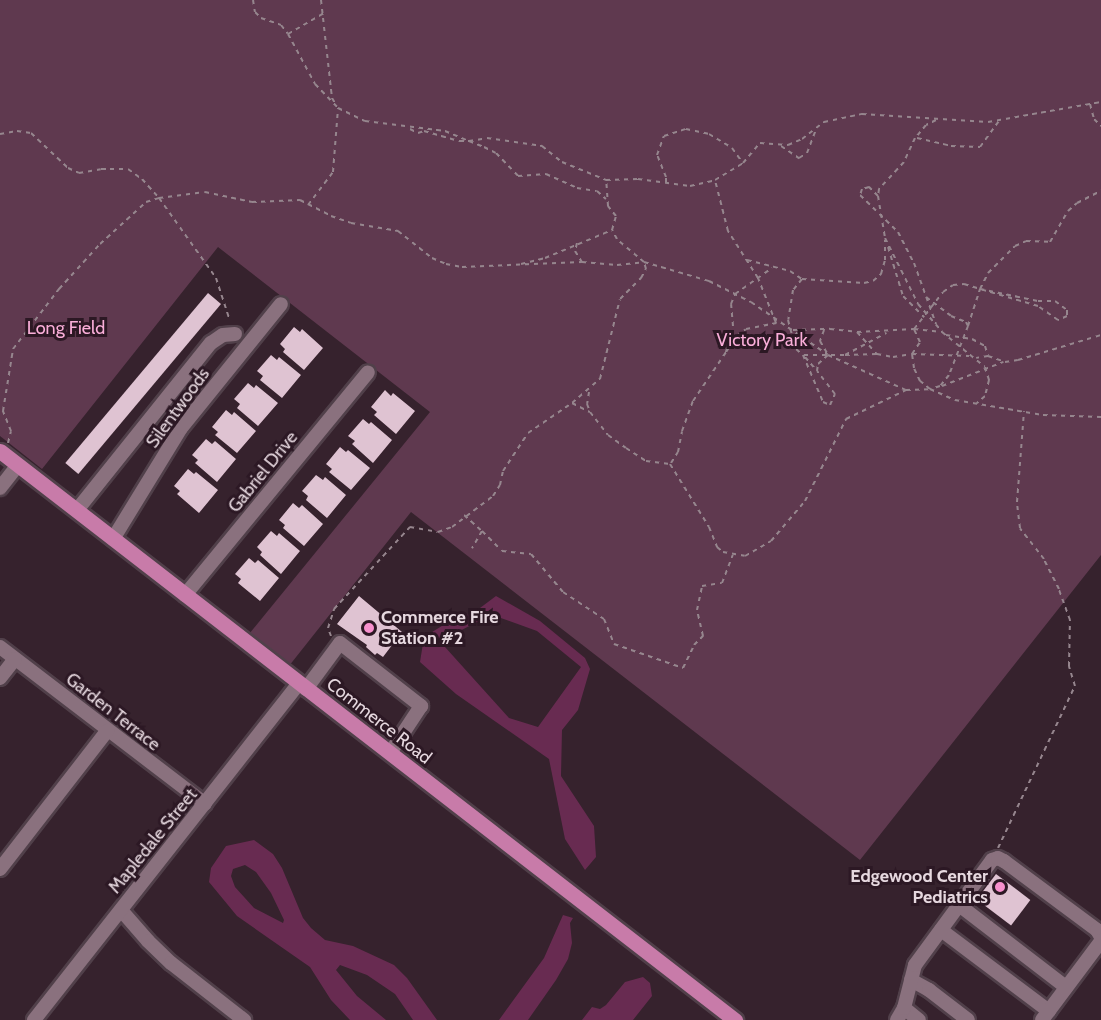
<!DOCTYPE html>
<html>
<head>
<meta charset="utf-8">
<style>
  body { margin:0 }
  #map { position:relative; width:1101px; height:1020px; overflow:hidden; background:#36222d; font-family:Cabin,sans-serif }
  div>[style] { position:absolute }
  .green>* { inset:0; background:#5f394f }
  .water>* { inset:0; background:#682b51 }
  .building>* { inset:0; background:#dfc3d2; transform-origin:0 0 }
  .path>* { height:2px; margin-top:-1px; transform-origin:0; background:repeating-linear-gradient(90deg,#96868e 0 4.5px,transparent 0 9px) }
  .roads { filter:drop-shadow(2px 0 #51404a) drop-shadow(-2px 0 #51404a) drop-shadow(0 2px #51404a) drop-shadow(0 -2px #51404a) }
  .minor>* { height:14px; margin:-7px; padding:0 7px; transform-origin:7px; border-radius:7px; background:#8a717e }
  .major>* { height:15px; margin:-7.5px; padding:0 7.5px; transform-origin:7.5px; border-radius:7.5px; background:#c87ba9 }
  .dots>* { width:16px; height:16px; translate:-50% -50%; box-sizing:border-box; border:3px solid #2c1824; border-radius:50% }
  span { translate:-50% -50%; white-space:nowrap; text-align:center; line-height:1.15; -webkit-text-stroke:6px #2c1824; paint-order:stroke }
  .park-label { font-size:18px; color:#faaed9 }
  .street-label { font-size:18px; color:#e6d8df }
  .poi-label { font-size:18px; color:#e6d8df; font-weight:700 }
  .left { translate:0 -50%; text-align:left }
  .right { translate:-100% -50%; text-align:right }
</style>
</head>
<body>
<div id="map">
  <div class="green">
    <i style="clip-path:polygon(0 0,1101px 0,1101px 555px,860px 860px,411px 512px,285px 671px,245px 639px,430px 412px,218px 247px,42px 469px,0 436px)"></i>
  </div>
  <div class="water">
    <i style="clip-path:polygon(evenodd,496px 596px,540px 621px,585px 658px,590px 669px,578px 710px,562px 730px,561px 776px,594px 826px,596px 857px,585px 870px,565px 839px,549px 759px,456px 694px,420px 662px,424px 637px,458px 616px,472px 614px,496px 596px,498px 617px,537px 631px,581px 667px,538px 727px,509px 718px,445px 647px,452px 635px,477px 622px,498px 617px)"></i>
    <i style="clip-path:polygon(evenodd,254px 840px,273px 854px,282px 868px,303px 918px,311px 928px,325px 940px,353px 946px,394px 965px,407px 978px,437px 1020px,413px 1020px,395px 994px,367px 975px,340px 965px,336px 970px,357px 996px,386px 1020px,350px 1020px,331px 1000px,310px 967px,237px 916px,209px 882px,211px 868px,226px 846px,254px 840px,245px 865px,256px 872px,271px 893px,284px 920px,283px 923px,254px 908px,235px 887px,231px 876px,233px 869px,245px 865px)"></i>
    <i style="clip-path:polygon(563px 915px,573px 918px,570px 923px,572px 943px,568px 959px,556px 980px,528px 1020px,499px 1020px,544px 958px)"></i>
    <i style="clip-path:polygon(643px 977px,650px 983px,652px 996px,633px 1020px,582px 1020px,592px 1007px,600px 1009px,606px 1005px,625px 982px)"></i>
  </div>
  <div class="building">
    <i style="left:208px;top:293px;width:17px;height:222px;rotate:40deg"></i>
    <i style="clip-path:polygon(294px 327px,300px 332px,302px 329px,323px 348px,304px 370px,283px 352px,285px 349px,280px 344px)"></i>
    <i style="clip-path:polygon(271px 355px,277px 360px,279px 357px,301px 375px,282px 398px,260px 380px,263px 376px,257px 371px)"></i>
    <i style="clip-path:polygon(248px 383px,254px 388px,256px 385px,278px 403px,258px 426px,237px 408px,240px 404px,234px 399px)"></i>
    <i style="clip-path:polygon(385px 390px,391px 396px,393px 393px,415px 411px,396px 434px,374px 415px,377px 412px,371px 407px)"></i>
    <i style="clip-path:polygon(226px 410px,232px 415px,234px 412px,256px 431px,237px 453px,215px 435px,218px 432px,212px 427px)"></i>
    <i style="clip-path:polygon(363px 419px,369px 424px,371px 422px,392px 440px,373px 463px,352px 444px,355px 441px,348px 436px)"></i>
    <i style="clip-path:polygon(206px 439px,212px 444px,215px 441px,236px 459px,217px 482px,195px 463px,198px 460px,192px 455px)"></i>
    <i style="clip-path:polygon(340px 447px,346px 452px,348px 450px,370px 468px,351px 490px,329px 472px,332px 469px,326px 464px)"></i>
    <i style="clip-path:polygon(188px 469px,194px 474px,196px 472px,218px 490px,199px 513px,177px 494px,180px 491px,174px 486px)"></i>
    <i style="clip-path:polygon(316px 475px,323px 480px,325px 477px,346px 495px,327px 518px,306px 500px,308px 496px,302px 491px)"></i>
    <i style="clip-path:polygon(293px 503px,299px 508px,302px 505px,323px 524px,304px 546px,283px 528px,285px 525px,279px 520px)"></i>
    <i style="clip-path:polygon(271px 531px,277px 536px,279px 533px,300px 551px,281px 574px,260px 555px,262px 552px,257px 547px)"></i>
    <i style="clip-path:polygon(249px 558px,255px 563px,258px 560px,279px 578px,260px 601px,238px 583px,241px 579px,235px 574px)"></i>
    <i style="clip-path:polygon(359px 596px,402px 632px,383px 657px,377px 653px,375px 655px,366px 647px,367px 645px,337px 624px)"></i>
    <i style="left:996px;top:874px;width:43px;height:32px;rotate:37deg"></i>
  </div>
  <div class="path">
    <i style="left:253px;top:0;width:12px;rotate:81deg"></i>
    <i style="left:255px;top:12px;width:8px;rotate:45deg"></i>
    <i style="left:261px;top:18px;width:21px;rotate:19deg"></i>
    <i style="left:281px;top:25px;width:11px;rotate:52deg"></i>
    <i style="left:288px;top:34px;width:57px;rotate:61.6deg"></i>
    <i style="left:315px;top:84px;width:33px;rotate:46deg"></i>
    <i style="left:338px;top:108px;width:30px;rotate:26deg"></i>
    <i style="left:365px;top:121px;width:81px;rotate:7.1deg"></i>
    <i style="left:445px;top:131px;width:26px;rotate:23deg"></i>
    <i style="left:469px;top:141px;width:18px;rotate:-9deg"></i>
    <i style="left:487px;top:138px;width:56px;rotate:8.3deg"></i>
    <i style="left:542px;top:146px;width:26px;rotate:39deg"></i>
    <i style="left:562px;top:162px;width:48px;rotate:22.2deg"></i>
    <i style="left:606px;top:180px;width:32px;rotate:-2deg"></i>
    <i style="left:638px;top:179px;width:52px;rotate:7.7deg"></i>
    <i style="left:690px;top:186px;width:26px;rotate:-13deg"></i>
    <i style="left:321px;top:0;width:99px;rotate:83.6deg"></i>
    <i style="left:332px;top:98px;width:6px;rotate:59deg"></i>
    <i style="left:288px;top:34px;width:42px;rotate:-30.3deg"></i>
    <i style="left:1090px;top:104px;width:16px;rotate:75deg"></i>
    <i style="left:1094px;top:119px;width:10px;rotate:45deg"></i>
    <i style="left:936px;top:120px;width:11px;rotate:153deg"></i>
    <i style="left:926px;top:125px;width:17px;rotate:130deg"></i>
    <i style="left:915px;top:138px;width:26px;rotate:115deg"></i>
    <i style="left:904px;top:162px;width:37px;rotate:133deg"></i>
    <i style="left:879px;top:189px;width:7px;rotate:98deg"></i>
    <i style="left:878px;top:196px;width:43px;rotate:80.5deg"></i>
    <i style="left:885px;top:238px;width:74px;rotate:63.4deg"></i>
    <i style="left:918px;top:304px;width:37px;rotate:49deg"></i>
    <i style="left:942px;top:332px;width:55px;rotate:39.1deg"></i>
    <i style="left:985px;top:367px;width:14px;rotate:73deg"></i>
    <i style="left:989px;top:380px;width:16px;rotate:104deg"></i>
    <i style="left:985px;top:396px;width:11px;rotate:139deg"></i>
    <i style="left:410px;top:129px;width:9px;rotate:27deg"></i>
    <i style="left:418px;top:133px;width:6px;rotate:-18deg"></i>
    <i style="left:424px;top:131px;width:36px;rotate:16deg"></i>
    <i style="left:459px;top:141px;width:10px"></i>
    <i style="left:469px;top:141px;width:16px;rotate:22deg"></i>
    <i style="left:484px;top:147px;width:13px;rotate:27deg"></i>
    <i style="left:496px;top:153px;width:32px;rotate:46deg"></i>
    <i style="left:518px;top:176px;width:28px;rotate:-4deg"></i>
    <i style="left:546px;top:174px;width:34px;rotate:24deg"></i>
    <i style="left:577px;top:188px;width:20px;rotate:9deg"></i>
    <i style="left:597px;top:191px;width:12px;rotate:42deg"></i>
    <i style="left:0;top:134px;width:17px;rotate:-10deg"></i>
    <i style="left:17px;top:131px;width:14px;rotate:8deg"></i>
    <i style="left:31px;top:133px;width:51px;rotate:43.4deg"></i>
    <i style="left:68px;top:168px;width:12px;rotate:24deg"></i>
    <i style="left:79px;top:173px;width:22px;rotate:-10deg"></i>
    <i style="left:101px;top:169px;width:27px"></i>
    <i style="left:128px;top:169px;width:17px;rotate:36deg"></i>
    <i style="left:142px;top:179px;width:25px;rotate:48deg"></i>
    <i style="left:159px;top:198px;width:46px;rotate:-7.4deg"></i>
    <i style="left:205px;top:192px;width:48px;rotate:12deg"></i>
    <i style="left:252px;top:202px;width:48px;rotate:-2.4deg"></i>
    <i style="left:300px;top:200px;width:35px;rotate:27deg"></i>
    <i style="left:331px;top:216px;width:21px;rotate:19deg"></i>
    <i style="left:351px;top:223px;width:48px;rotate:9.7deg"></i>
    <i style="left:398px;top:231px;width:43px;rotate:38.5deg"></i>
    <i style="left:432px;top:258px;width:15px;rotate:23deg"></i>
    <i style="left:446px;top:264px;width:16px;rotate:11deg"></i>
    <i style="left:462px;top:267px;width:120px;rotate:-2.4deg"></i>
    <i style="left:582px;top:262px;width:35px;rotate:5deg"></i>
    <i style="left:617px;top:265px;width:27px;rotate:-6deg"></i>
    <i style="left:644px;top:262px;width:68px;rotate:16.3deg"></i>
    <i style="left:709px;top:281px;width:47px;rotate:26.6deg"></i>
    <i style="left:751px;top:302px;width:93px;rotate:34.5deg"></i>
    <i style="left:828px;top:355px;width:85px;rotate:24.2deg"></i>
    <i style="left:906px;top:390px;width:24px;rotate:-2deg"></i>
    <i style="left:930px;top:389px;width:27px;rotate:24deg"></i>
    <i style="left:955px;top:400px;width:89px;rotate:9.7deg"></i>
    <i style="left:1043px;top:415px;width:58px;rotate:2deg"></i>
    <i style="left:917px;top:138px;width:35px;rotate:13deg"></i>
    <i style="left:951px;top:146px;width:29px;rotate:2deg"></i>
    <i style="left:980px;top:147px;width:32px;rotate:-54deg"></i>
    <i style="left:781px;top:146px;width:22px;rotate:34deg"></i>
    <i style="left:799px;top:158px;width:9px;rotate:-32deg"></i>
    <i style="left:807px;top:153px;width:26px;rotate:-69deg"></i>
    <i style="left:666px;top:182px;width:5px;rotate:-90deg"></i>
    <i style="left:666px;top:177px;width:24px;rotate:-112deg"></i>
    <i style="left:657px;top:155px;width:20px;rotate:-70deg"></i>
    <i style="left:664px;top:136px;width:23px;rotate:-18deg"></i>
    <i style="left:686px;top:129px;width:24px;rotate:12deg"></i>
    <i style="left:709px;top:134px;width:27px;rotate:31deg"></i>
    <i style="left:732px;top:148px;width:19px;rotate:54deg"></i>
    <i style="left:878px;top:196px;width:13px;rotate:-135deg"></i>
    <i style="left:869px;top:187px;width:7px;rotate:164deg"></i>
    <i style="left:862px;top:189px;width:6px;rotate:108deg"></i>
    <i style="left:860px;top:195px;width:53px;rotate:44.2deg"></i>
    <i style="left:898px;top:232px;width:35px;rotate:63deg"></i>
    <i style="left:914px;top:263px;width:65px;rotate:70.2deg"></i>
    <i style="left:308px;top:205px;width:41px;rotate:-52.9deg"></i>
    <i style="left:333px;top:172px;width:64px;rotate:-85.5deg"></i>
    <i style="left:577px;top:243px;width:8px;rotate:104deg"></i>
    <i style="left:575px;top:251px;width:13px;rotate:58deg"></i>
    <i style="left:888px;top:247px;width:51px;rotate:73deg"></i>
    <i style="left:903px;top:296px;width:30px;rotate:45deg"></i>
    <i style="left:747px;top:260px;width:44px;rotate:14.3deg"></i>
    <i style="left:790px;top:271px;width:14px;rotate:34deg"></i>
    <i style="left:802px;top:279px;width:62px;rotate:3.7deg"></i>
    <i style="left:864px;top:283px;width:9px;rotate:-13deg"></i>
    <i style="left:873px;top:281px;width:11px;rotate:-41deg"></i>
    <i style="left:881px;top:274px;width:15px;rotate:-74deg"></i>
    <i style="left:885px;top:260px;width:20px;rotate:-90deg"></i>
    <i style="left:521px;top:264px;width:25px;rotate:-14deg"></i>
    <i style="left:545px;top:258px;width:73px;rotate:-22.7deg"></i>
    <i style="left:612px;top:230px;width:15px;rotate:-74deg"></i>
    <i style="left:616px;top:216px;width:13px;rotate:-129deg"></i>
    <i style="left:608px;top:206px;width:26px;rotate:-94deg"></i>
    <i style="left:802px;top:279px;width:14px;rotate:129deg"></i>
    <i style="left:793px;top:290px;width:30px;rotate:99deg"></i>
    <i style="left:788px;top:320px;width:30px;rotate:75deg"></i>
    <i style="left:796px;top:349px;width:9px;rotate:41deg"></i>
    <i style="left:803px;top:355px;width:51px;rotate:66.9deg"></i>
    <i style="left:823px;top:402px;width:8px;rotate:23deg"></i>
    <i style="left:830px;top:405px;width:12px;rotate:-66deg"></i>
    <i style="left:835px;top:394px;width:29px;rotate:-128deg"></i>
    <i style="left:817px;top:371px;width:7px;rotate:-82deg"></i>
    <i style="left:818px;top:364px;width:13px;rotate:-42deg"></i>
    <i style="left:980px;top:289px;width:59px;rotate:11.7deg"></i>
    <i style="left:1038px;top:301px;width:17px"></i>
    <i style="left:1055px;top:301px;width:15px;rotate:37deg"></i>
    <i style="left:1067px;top:310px;width:6px;rotate:90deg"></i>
    <i style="left:1067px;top:316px;width:10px;rotate:156deg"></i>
    <i style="left:1058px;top:320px;width:24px;rotate:-145deg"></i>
    <i style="left:1038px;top:306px;width:60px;rotate:-163.7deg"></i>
    <i style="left:926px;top:297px;width:31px;rotate:37deg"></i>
    <i style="left:951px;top:316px;width:16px;rotate:22deg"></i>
    <i style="left:966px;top:322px;width:4px;rotate:63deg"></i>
    <i style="left:968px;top:326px;width:53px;rotate:111.2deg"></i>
    <i style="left:949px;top:375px;width:14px;rotate:129deg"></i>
    <i style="left:940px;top:386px;width:10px;rotate:163deg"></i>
    <i style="left:968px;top:326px;width:39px;rotate:-72deg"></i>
    <i style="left:793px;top:330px;width:37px;rotate:-2deg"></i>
    <i style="left:830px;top:329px;width:27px;rotate:6deg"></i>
    <i style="left:857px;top:332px;width:57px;rotate:-3deg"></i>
    <i style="left:914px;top:329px;width:28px;rotate:6deg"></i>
    <i style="left:824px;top:330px;width:12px;rotate:110deg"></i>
    <i style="left:820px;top:341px;width:14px;rotate:60deg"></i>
    <i style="left:857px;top:332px;width:30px;rotate:48deg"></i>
    <i style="left:877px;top:354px;width:16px;rotate:11deg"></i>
    <i style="left:893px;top:357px;width:19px;rotate:-9deg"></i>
    <i style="left:912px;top:354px;width:14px;rotate:-56deg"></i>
    <i style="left:920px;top:342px;width:14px;rotate:-115deg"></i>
    <i style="left:914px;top:329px;width:47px;rotate:-51.9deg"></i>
    <i style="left:943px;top:292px;width:12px;rotate:-35deg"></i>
    <i style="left:953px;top:285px;width:11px;rotate:-5deg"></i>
    <i style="left:964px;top:284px;width:17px;rotate:17deg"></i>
    <i style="left:980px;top:289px;width:18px;rotate:-63deg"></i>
    <i style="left:988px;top:273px;width:38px;rotate:-45deg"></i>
    <i style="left:1015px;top:246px;width:12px;rotate:-24deg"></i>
    <i style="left:1026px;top:241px;width:24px;rotate:2deg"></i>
    <i style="left:1050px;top:242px;width:36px;rotate:-60deg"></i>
    <i style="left:1068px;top:211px;width:12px;rotate:-42deg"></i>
    <i style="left:1077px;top:203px;width:27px;rotate:-27deg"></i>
    <i style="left:946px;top:335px;width:26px;rotate:9deg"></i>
    <i style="left:972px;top:339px;width:15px;rotate:28deg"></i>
    <i style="left:985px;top:346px;width:10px;rotate:73deg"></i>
    <i style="left:988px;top:356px;width:12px;rotate:171deg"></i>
    <i style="left:726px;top:352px;width:19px;rotate:-55deg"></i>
    <i style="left:737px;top:336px;width:11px;rotate:-38deg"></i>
    <i style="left:746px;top:329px;width:31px;rotate:-11deg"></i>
    <i style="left:776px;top:323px;width:48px;rotate:-111.8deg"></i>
    <i style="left:758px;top:278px;width:56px;rotate:-122.6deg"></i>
    <i style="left:728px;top:231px;width:53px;rotate:-104.3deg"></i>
    <i style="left:715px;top:180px;width:33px;rotate:-31deg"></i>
    <i style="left:743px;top:163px;width:26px;rotate:-50deg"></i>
    <i style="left:760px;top:143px;width:28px;rotate:4deg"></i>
    <i style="left:788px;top:145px;width:15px;rotate:-23deg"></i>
    <i style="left:802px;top:139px;width:28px;rotate:-38deg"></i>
    <i style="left:824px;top:122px;width:39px;rotate:-12deg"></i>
    <i style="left:862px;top:114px;width:126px;rotate:3.6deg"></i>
    <i style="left:988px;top:122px;width:115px;rotate:-10deg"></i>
    <i style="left:804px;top:355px;width:41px"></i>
    <i style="left:845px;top:355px;width:47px;rotate:-28.2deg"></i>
    <i style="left:845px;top:355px;width:32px;rotate:-2deg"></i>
    <i style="left:988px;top:356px;width:18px;rotate:19deg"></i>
    <i style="left:1005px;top:362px;width:13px;rotate:-9deg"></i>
    <i style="left:1018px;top:360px;width:87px;rotate:-16.8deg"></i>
    <i style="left:805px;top:357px;width:18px;rotate:49deg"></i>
    <i style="left:942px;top:386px;width:66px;rotate:-21.5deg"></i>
    <i style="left:930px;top:389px;width:13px;rotate:-141deg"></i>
    <i style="left:920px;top:381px;width:14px;rotate:-115deg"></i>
    <i style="left:914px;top:368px;width:14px;rotate:-98deg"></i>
    <i style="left:912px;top:354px;width:57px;rotate:2deg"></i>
    <i style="left:589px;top:392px;width:12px;rotate:99deg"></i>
    <i style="left:587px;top:404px;width:9px;rotate:69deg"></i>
    <i style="left:572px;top:403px;width:20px;rotate:27deg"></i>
    <i style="left:590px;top:412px;width:29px;rotate:52deg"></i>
    <i style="left:608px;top:435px;width:22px;rotate:36deg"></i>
    <i style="left:626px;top:448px;width:24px;rotate:33deg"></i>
    <i style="left:646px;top:461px;width:24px;rotate:7deg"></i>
    <i style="left:670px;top:464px;width:74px;rotate:58.2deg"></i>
    <i style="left:709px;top:527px;width:22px;rotate:68deg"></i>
    <i style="left:717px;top:547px;width:8px;rotate:40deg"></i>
    <i style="left:723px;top:552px;width:22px;rotate:10deg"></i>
    <i style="left:745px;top:556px;width:30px;rotate:-30deg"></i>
    <i style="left:771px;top:541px;width:52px;rotate:-49.6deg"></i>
    <i style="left:805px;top:501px;width:92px;rotate:-63.4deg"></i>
    <i style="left:846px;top:419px;width:67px;rotate:-25.8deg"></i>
    <i style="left:8px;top:443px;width:12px;rotate:-76deg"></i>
    <i style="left:11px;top:431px;width:22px;rotate:-112deg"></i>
    <i style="left:3px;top:411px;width:63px;rotate:-80.8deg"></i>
    <i style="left:13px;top:349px;width:76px;rotate:-52.5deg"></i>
    <i style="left:59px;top:289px;width:61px;rotate:-47.7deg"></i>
    <i style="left:100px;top:244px;width:62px;rotate:-42.4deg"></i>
    <i style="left:146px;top:202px;width:14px;rotate:-17deg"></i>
    <i style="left:159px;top:198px;width:98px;rotate:54.5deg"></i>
    <i style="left:216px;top:278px;width:45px;rotate:72deg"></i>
    <i style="left:671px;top:463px;width:13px;rotate:-58deg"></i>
    <i style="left:678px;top:452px;width:21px;rotate:-79deg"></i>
    <i style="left:682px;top:431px;width:32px;rotate:-70deg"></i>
    <i style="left:693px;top:401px;width:59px;rotate:-56deg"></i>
    <i style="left:726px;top:352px;width:27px;rotate:-75deg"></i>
    <i style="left:733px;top:326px;width:22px;rotate:-95deg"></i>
    <i style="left:731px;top:304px;width:11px;rotate:-68deg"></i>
    <i style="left:735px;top:294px;width:45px;rotate:-35.1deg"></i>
    <i style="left:464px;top:515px;width:24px;rotate:42deg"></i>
    <i style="left:482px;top:531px;width:20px;rotate:120deg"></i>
    <i style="left:482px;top:531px;width:28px;rotate:45deg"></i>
    <i style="left:502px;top:551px;width:29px;rotate:6deg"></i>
    <i style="left:531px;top:554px;width:50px;rotate:49.9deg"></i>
    <i style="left:563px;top:592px;width:49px;rotate:33.4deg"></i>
    <i style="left:604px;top:619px;width:27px;rotate:68deg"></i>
    <i style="left:614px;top:644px;width:73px;rotate:19.2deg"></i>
    <i style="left:683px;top:668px;width:25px;rotate:-64deg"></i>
    <i style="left:694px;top:645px;width:13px;rotate:-45deg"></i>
    <i style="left:703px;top:636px;width:27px;rotate:-103deg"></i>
    <i style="left:697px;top:610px;width:25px;rotate:-78deg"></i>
    <i style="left:702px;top:586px;width:20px;rotate:-9deg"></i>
    <i style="left:722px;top:583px;width:30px;rotate:-69deg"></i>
    <i style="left:331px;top:636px;width:9px;rotate:-111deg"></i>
    <i style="left:328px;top:628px;width:20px;rotate:-72deg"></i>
    <i style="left:334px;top:609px;width:112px;rotate:-47.2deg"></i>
    <i style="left:410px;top:527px;width:28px;rotate:10deg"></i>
    <i style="left:438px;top:532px;width:15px;rotate:-20deg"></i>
    <i style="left:452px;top:527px;width:51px;rotate:-37.1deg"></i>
    <i style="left:493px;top:496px;width:13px;rotate:-58deg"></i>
    <i style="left:500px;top:485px;width:14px;rotate:-78deg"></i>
    <i style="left:503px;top:471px;width:45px;rotate:-56.7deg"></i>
    <i style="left:528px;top:433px;width:53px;rotate:-34.3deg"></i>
    <i style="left:572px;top:403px;width:37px;rotate:-41deg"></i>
    <i style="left:600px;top:379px;width:82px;rotate:-76deg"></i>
    <i style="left:620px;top:299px;width:30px;rotate:-45deg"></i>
    <i style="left:641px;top:278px;width:10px;rotate:-61deg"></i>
    <i style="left:646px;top:269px;width:7px;rotate:-106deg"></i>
    <i style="left:644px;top:262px;width:35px;rotate:-140deg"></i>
    <i style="left:617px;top:239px;width:10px;rotate:-119deg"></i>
    <i style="left:998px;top:848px;width:179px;rotate:-64.6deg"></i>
    <i style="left:1075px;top:686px;width:21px;rotate:-107deg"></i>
    <i style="left:1069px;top:666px;width:46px;rotate:-88.8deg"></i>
    <i style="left:1070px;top:620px;width:33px;rotate:-110deg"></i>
    <i style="left:1059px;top:589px;width:34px;rotate:-117deg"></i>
    <i style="left:1044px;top:559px;width:39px;rotate:-128deg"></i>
    <i style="left:1020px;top:528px;width:26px;rotate:-97deg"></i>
    <i style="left:1017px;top:502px;width:91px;rotate:-85.6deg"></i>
  </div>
  <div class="roads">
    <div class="minor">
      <i style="left:0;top:488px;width:29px;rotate:-52deg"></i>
      <i style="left:77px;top:510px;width:214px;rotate:-51.3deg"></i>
      <i style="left:211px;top:343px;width:14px;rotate:-34deg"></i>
      <i style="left:223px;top:335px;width:12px;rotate:-5deg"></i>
      <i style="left:113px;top:539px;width:130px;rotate:-58.5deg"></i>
      <i style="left:181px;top:428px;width:159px;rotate:-51.1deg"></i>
      <i style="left:185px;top:595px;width:288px;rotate:-50.6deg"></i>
      <i style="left:0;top:647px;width:258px;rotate:37.4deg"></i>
      <i style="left:0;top:678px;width:24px;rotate:-52deg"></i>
      <i style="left:306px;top:689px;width:57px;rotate:-53.5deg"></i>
      <i style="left:340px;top:643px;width:103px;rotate:37.9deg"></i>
      <i style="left:421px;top:706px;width:56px;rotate:123.4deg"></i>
      <i style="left:0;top:869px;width:175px;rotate:-52.2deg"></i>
      <i style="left:959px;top:905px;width:135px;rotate:37.5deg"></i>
      <i style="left:121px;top:910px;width:41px;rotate:48.9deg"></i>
      <i style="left:148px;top:941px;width:32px;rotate:44deg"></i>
      <i style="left:171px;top:963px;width:93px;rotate:38deg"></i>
      <i style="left:941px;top:930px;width:135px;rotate:36.9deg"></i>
      <i style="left:911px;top:980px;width:21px;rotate:29deg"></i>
      <i style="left:929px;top:990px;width:49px;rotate:37.6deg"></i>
      <i style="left:904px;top:1008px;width:19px;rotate:39deg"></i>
      <i style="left:34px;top:1020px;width:429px;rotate:-51.8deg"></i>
      <i style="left:897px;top:1020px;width:14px;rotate:-60deg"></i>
      <i style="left:904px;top:1008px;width:44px;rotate:-75.7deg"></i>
      <i style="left:915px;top:965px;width:130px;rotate:-53.7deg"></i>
      <i style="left:992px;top:860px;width:6px;rotate:-18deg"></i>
      <i style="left:998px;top:858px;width:7px;rotate:27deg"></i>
      <i style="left:1004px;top:861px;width:116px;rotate:36.6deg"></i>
      <i style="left:1097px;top:930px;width:8px;rotate:60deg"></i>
      <i style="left:1042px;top:1020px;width:99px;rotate:-53.2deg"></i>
    </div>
    <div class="major">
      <i style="left:0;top:451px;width:930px;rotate:37.75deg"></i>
    </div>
  </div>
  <div class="dots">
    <i style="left:369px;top:628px;background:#f790cd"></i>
    <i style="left:1000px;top:887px;background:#f790cd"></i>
  </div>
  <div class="park-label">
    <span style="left:66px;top:328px">Long Field</span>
    <span style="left:762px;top:340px">Victory Park</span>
  </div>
  <div class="street-label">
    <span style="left:178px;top:408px;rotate:-54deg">Silentwoods</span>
    <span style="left:263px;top:472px;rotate:-51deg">Gabriel Drive</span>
    <span style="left:113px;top:712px;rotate:38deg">Garden Terrace</span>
    <span style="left:379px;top:721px;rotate:38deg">Commerce Road</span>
    <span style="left:153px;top:841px;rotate:-51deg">Mapledale Street</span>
  </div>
  <div class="poi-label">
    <span class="left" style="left:381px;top:628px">Commerce Fire<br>Station #2</span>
    <span class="right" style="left:988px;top:887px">Edgewood Center<br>Pediatrics</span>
  </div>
</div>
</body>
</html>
